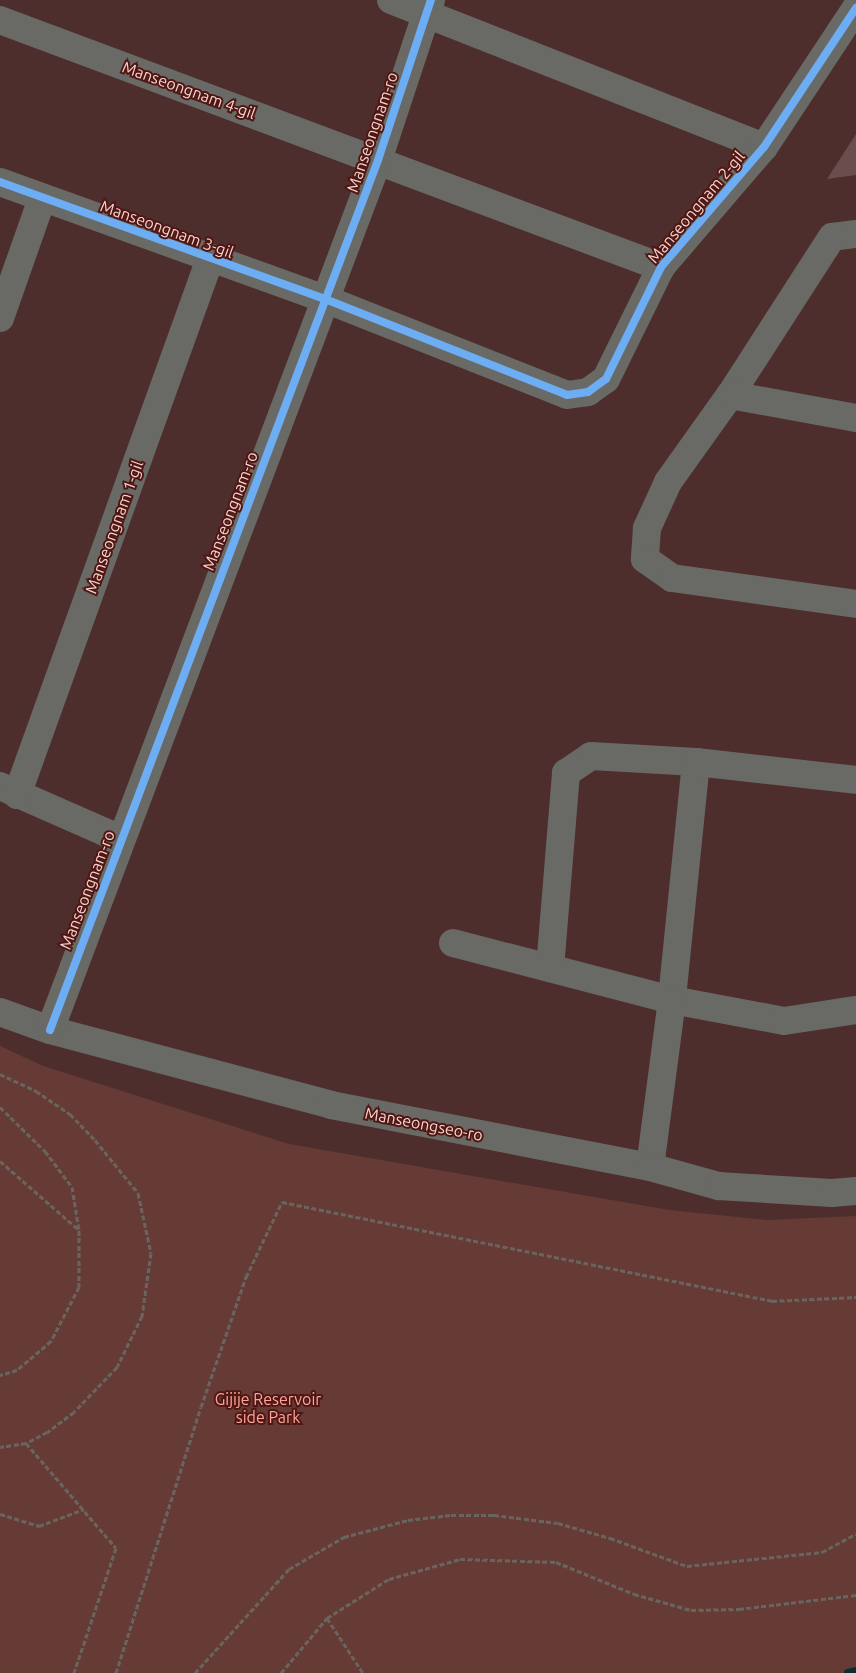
<!DOCTYPE html>
<html>
<head>
<meta charset="utf-8">
<style>
  body { margin:0 }
  #map { position:relative; width:856px; height:1673px; overflow:hidden; background:#4d2e2c; font-family:Ubuntu,sans-serif }
  div>[style] { position:absolute }
  .green>* { inset:0; background:#663b36 }
  .stream>* { height:8px; margin:-4px; padding:0 4px; transform-origin:4px; border-radius:4px; background:#0c2c30 }
  .building>* { inset:0; background:#6a4d4f }
  .path>* { height:3px; margin-top:-1.5px; transform-origin:0; background:repeating-linear-gradient(90deg,#6a645f 0 5px,transparent 0 7.5px) }
  .street>* { height:28px; margin:-14px; padding:0 14px; transform-origin:14px; border-radius:14px; background:#696a65 }
  .cycleway>* { height:8px; margin:-4px; padding:0 4px; transform-origin:4px; border-radius:4px; background:#6dadf4 }
  span { translate:-50% -50%; white-space:nowrap; text-align:center; line-height:1.15; -webkit-text-stroke:4px #4f1714; paint-order:stroke }
  .street-label { font-size:16px; color:#f8d3ce }
  .park-label { font-size:16px; color:#fea59b }
</style>
</head>
<body>
<div id="map">
  <div class="green">
    <i style="clip-path:polygon(0 1046px,43px 1066px,289px 1144px,669px 1210px,767px 1220px,856px 1216px,856px 1673px,0 1673px)"></i>
  </div>
  <div class="stream">
    <i style="left:848px;top:1673px;width:8px;rotate:-14deg"></i>
  </div>
  <div class="building">
    <i style="clip-path:polygon(856px 134px,856px 175px,827px 179px)"></i>
  </div>
  <div class="path">
    <i style="left:0;top:1074px;width:40px;rotate:25deg"></i>
    <i style="left:36px;top:1091px;width:41px;rotate:34.1deg"></i>
    <i style="left:70px;top:1114px;width:36px;rotate:46deg"></i>
    <i style="left:95px;top:1140px;width:68px;rotate:50.9deg"></i>
    <i style="left:138px;top:1193px;width:61px;rotate:77.8deg"></i>
    <i style="left:151px;top:1253px;width:64px;rotate:98.1deg"></i>
    <i style="left:142px;top:1316px;width:57px;rotate:116.1deg"></i>
    <i style="left:117px;top:1367px;width:62px;rotate:133.7deg"></i>
    <i style="left:74px;top:1412px;width:34px;rotate:143deg"></i>
    <i style="left:47px;top:1432px;width:24px;rotate:152deg"></i>
    <i style="left:26px;top:1443px;width:26px;rotate:171deg"></i>
    <i style="left:0;top:1107px;width:63px;rotate:44.4deg"></i>
    <i style="left:45px;top:1151px;width:45px;rotate:53.1deg"></i>
    <i style="left:72px;top:1187px;width:44px;rotate:80.8deg"></i>
    <i style="left:79px;top:1230px;width:57px;rotate:90deg"></i>
    <i style="left:79px;top:1287px;width:61px;rotate:117.4deg"></i>
    <i style="left:51px;top:1341px;width:45px;rotate:139.5deg"></i>
    <i style="left:17px;top:1370px;width:18px;rotate:164deg"></i>
    <i style="left:0;top:1161px;width:105px;rotate:41.1deg"></i>
    <i style="left:26px;top:1443px;width:138px;rotate:49.4deg"></i>
    <i style="left:116px;top:1548px;width:132px;rotate:108.6deg"></i>
    <i style="left:0;top:1514px;width:41px;rotate:17.1deg"></i>
    <i style="left:39px;top:1526px;width:48px;rotate:-20.7deg"></i>
    <i style="left:327px;top:1618px;width:66px;rotate:56.8deg"></i>
    <i style="left:116px;top:1673px;width:279px;rotate:-72.3deg"></i>
    <i style="left:201px;top:1407px;width:138px;rotate:-70.9deg"></i>
    <i style="left:246px;top:1277px;width:83px;rotate:-64.4deg"></i>
    <i style="left:282px;top:1202px;width:500px;rotate:11.4deg"></i>
    <i style="left:772px;top:1301px;width:84px;rotate:-2.7deg"></i>
    <i style="left:195px;top:1673px;width:140px;rotate:-47.9deg"></i>
    <i style="left:289px;top:1569px;width:64px;rotate:-30.2deg"></i>
    <i style="left:344px;top:1537px;width:66px;rotate:-14.9deg"></i>
    <i style="left:408px;top:1520px;width:43px;rotate:-6.6deg"></i>
    <i style="left:451px;top:1515px;width:43px"></i>
    <i style="left:494px;top:1515px;width:64px;rotate:7.1deg"></i>
    <i style="left:558px;top:1523px;width:54px;rotate:16.1deg"></i>
    <i style="left:610px;top:1538px;width:82px;rotate:20deg"></i>
    <i style="left:687px;top:1566px;width:136px;rotate:-5.9deg"></i>
    <i style="left:822px;top:1552px;width:38px;rotate:-28deg"></i>
    <i style="left:281px;top:1673px;width:72px;rotate:-50.1deg"></i>
    <i style="left:327px;top:1618px;width:73px;rotate:-32.2deg"></i>
    <i style="left:389px;top:1579px;width:74px;rotate:-15.7deg"></i>
    <i style="left:460px;top:1559px;width:96px;rotate:1.8deg"></i>
    <i style="left:556px;top:1562px;width:84px;rotate:22.3deg"></i>
    <i style="left:634px;top:1594px;width:59px;rotate:15.7deg"></i>
    <i style="left:691px;top:1610px;width:48px;rotate:-1.2deg"></i>
    <i style="left:739px;top:1609px;width:118px;rotate:-6.8deg"></i>
  </div>
  <div class="street">
    <i style="left:391px;top:0;width:401px;rotate:21.5deg"></i>
    <i style="left:0;top:20px;width:706px;rotate:20.49deg"></i>
    <i style="left:0;top:182px;width:345px;rotate:19.8deg"></i>
    <i style="left:325px;top:299px;width:260px;rotate:21.6deg"></i>
    <i style="left:567px;top:395px;width:21px;rotate:-8deg"></i>
    <i style="left:588px;top:392px;width:22px;rotate:-36deg"></i>
    <i style="left:606px;top:379px;width:125px;rotate:-63.8deg"></i>
    <i style="left:661px;top:267px;width:158px;rotate:-49.4deg"></i>
    <i style="left:764px;top:147px;width:167px;rotate:-56.5deg"></i>
    <i style="left:856px;top:234px;width:24px;rotate:173deg"></i>
    <i style="left:832px;top:237px;width:188px;rotate:122.8deg"></i>
    <i style="left:730px;top:395px;width:107px;rotate:125.5deg"></i>
    <i style="left:668px;top:482px;width:51px;rotate:114.5deg"></i>
    <i style="left:647px;top:528px;width:31px;rotate:94deg"></i>
    <i style="left:645px;top:559px;width:33px;rotate:35deg"></i>
    <i style="left:672px;top:578px;width:186px;rotate:8deg"></i>
    <i style="left:0;top:318px;width:126px;rotate:-70.6deg"></i>
    <i style="left:730px;top:395px;width:128px;rotate:10.3deg"></i>
    <i style="left:696px;top:762px;width:239px;rotate:95.8deg"></i>
    <i style="left:672px;top:1000px;width:114px;rotate:10.6deg"></i>
    <i style="left:784px;top:1021px;width:73px;rotate:-8.7deg"></i>
    <i style="left:0;top:786px;width:132px;rotate:23.7deg"></i>
    <i style="left:17px;top:795px;width:570px;rotate:-70.2deg"></i>
    <i style="left:453px;top:943px;width:226px;rotate:14.6deg"></i>
    <i style="left:672px;top:1000px;width:168px;rotate:97.5deg"></i>
    <i style="left:550px;top:968px;width:196px;rotate:-85.3deg"></i>
    <i style="left:566px;top:773px;width:30px;rotate:-34deg"></i>
    <i style="left:591px;top:756px;width:105px;rotate:3.3deg"></i>
    <i style="left:696px;top:762px;width:161px;rotate:6.4deg"></i>
    <i style="left:0;top:1012px;width:53px;rotate:19.8deg"></i>
    <i style="left:50px;top:1030px;width:291px;rotate:14.9deg"></i>
    <i style="left:331px;top:1105px;width:325px;rotate:11deg"></i>
    <i style="left:650px;top:1167px;width:71px;rotate:15.6deg"></i>
    <i style="left:718px;top:1186px;width:114px;rotate:3.5deg"></i>
    <i style="left:832px;top:1193px;width:24px;rotate:-5deg"></i>
    <i style="left:50px;top:1030px;width:930px;rotate:-69.34deg"></i>
    <i style="left:378px;top:160px;width:169px;rotate:-71.7deg"></i>
  </div>
  <div class="cycleway">
    <i style="left:0;top:182px;width:345px;rotate:19.8deg"></i>
    <i style="left:325px;top:299px;width:260px;rotate:21.6deg"></i>
    <i style="left:567px;top:395px;width:21px;rotate:-8deg"></i>
    <i style="left:588px;top:392px;width:22px;rotate:-36deg"></i>
    <i style="left:606px;top:379px;width:125px;rotate:-63.8deg"></i>
    <i style="left:661px;top:267px;width:158px;rotate:-49.4deg"></i>
    <i style="left:764px;top:147px;width:167px;rotate:-56.5deg"></i>
    <i style="left:50px;top:1030px;width:930px;rotate:-69.34deg"></i>
    <i style="left:378px;top:160px;width:169px;rotate:-71.7deg"></i>
  </div>
  <div class="street-label">
    <span style="left:189px;top:90px;rotate:20deg">Manseongnam 4-gil</span>
    <span style="left:372px;top:132px;rotate:-71deg">Manseongnam-ro</span>
    <span style="left:696px;top:207px;rotate:-50deg">Manseongnam 2-gil</span>
    <span style="left:167px;top:229px;rotate:20deg">Manseongnam 3-gil</span>
    <span style="left:230px;top:511px;rotate:-69deg">Manseongnam-ro</span>
    <span style="left:114px;top:527px;rotate:-70deg">Manseongnam 1-gil</span>
    <span style="left:87px;top:890px;rotate:-69deg">Manseongnam-ro</span>
    <span style="left:424px;top:1124px;rotate:11deg">Manseongseo-ro</span>
  </div>
  <div class="park-label">
    <span style="left:268px;top:1408px">Gijije Reservoir<br>side Park</span>
  </div>
</div>
</body>
</html>
